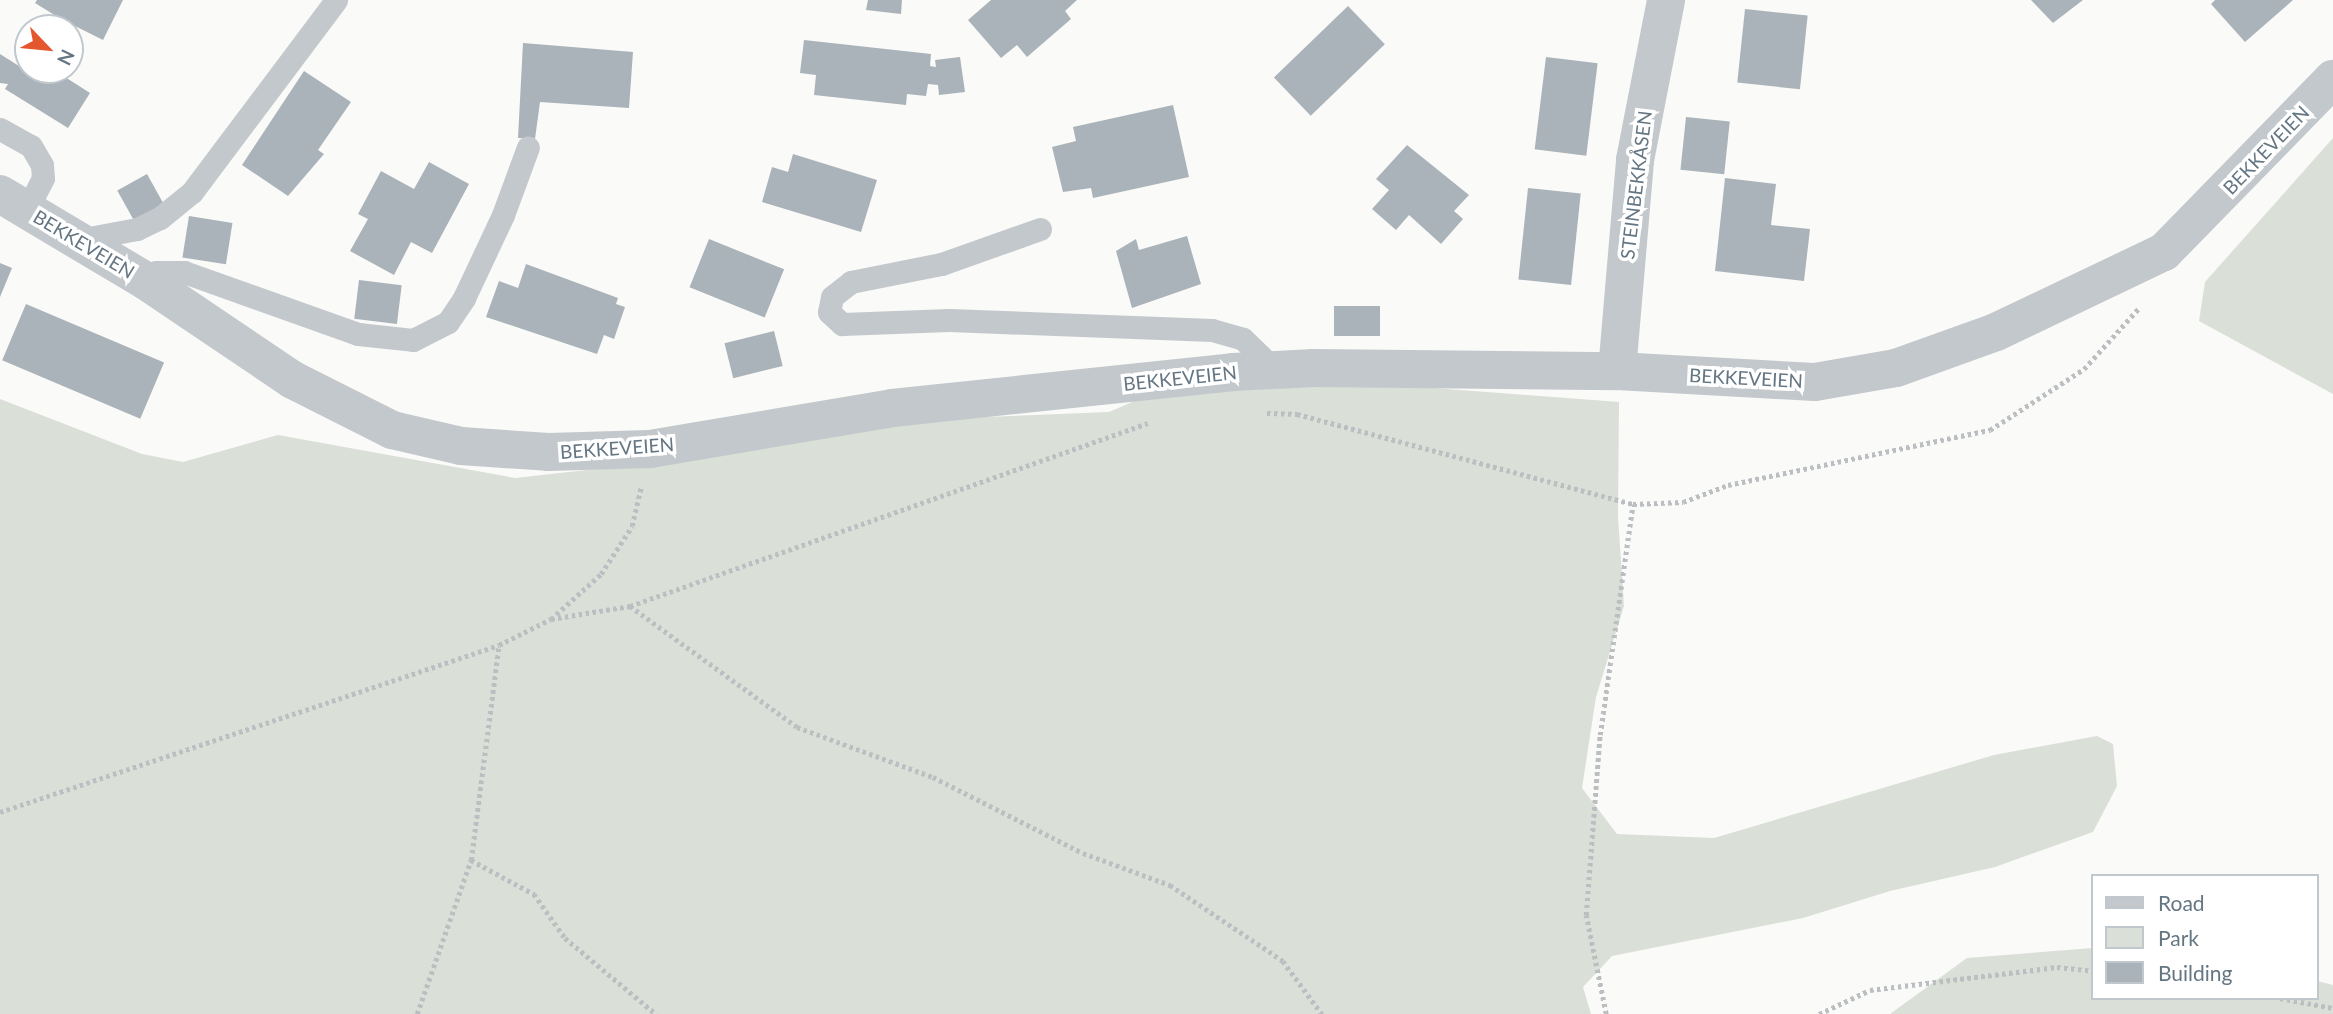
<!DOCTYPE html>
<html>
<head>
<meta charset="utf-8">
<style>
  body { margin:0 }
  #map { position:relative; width:2333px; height:1014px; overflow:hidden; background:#fafaf8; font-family:Lato,sans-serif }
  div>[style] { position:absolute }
  .green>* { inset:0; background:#dadfd7 }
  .building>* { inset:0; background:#aab3b9; transform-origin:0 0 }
  .path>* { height:4.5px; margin-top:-2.25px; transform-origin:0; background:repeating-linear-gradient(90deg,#bbbfc2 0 3.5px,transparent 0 7px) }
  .lane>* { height:23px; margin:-11.5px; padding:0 11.5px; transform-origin:11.5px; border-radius:11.5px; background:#c3c8cc }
  .street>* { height:38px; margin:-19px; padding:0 19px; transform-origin:19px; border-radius:19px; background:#c3c8cc }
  span { translate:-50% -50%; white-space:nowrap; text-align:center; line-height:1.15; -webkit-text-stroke:7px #fff; paint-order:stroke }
  .street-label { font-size:19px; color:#657683 }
  .legend { position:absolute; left:2091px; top:874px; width:228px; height:126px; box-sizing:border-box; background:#fff; border:2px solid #c1c8cd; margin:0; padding:9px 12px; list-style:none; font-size:21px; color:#657683 }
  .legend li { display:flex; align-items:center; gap:14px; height:35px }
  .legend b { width:35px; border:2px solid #c1c8cd }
  .north { position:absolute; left:14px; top:14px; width:70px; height:70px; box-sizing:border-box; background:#fff; border:2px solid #c1c8cd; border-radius:50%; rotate:116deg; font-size:19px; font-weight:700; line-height:28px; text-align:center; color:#657683 }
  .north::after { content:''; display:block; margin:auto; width:24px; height:32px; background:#e4572e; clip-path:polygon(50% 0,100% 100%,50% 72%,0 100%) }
</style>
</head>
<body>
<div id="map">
  <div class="green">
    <i style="clip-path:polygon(2333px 138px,2333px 394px,2199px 321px,2205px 282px)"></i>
    <i style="clip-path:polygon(1302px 378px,1619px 402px,1618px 517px,1624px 606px,1596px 697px,1582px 788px,1617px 834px,1714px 838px,1994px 755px,2097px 736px,2113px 744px,2117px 786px,2093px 832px,1995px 867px,1890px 891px,1803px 918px,1612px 956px,1583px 987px,1591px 1014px,0 1014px,0 399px,142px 454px,183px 462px,278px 435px,515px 478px,614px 467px,788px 425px,1109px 412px,1169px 386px)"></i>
    <i style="clip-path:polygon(2093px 948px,2093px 998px,2317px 998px,2317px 981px,2333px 985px,2333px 1014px,1890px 1014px,1967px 958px)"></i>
  </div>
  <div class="building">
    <i style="clip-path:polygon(37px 0,123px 0,103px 40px,61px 19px,35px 3px)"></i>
    <i style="clip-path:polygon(868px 0,902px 0,901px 14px,866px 10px)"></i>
    <i style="clip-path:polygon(991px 0,1077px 0,1065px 11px,1071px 19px,1027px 57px,1017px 45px,1001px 58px,968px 20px)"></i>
    <i style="clip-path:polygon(2031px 0,2083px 0,2053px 23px)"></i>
    <i style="clip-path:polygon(2215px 0,2293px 0,2245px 42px,2211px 4px)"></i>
    <i style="left:1348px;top:6px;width:53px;height:103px;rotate:46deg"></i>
    <i style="left:1745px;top:9px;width:63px;height:74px;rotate:6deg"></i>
    <i style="clip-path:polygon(804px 40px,931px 54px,930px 66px,936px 67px,935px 60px,960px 57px,965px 92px,939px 95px,938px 85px,928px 84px,926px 96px,907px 94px,906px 105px,814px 95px,816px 75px,800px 73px)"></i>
    <i style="clip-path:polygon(523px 43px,633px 52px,629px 108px,540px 102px,535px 139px,518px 138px)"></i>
    <i style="clip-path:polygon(28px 51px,28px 70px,54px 70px,90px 93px,68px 128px,5px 89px,8px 84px,0 83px,0 54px,19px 66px)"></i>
    <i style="left:1546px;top:57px;width:52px;height:93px;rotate:7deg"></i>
    <i style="clip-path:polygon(304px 71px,351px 102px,318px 150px,324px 154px,288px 196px,242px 165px)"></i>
    <i style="clip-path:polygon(1173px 105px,1189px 177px,1093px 198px,1091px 188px,1063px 192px,1052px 147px,1076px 141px,1073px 127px)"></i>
    <i style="left:1686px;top:117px;width:44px;height:53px;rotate:6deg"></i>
    <i style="clip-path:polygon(1407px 145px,1469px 195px,1454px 211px,1463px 219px,1441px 244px,1409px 215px,1396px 230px,1372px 209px,1389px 190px,1376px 179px)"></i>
    <i style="clip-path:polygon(793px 154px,877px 180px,861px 232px,762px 202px,772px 167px,788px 172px)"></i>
    <i style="clip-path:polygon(429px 162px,469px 184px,432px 253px,411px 242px,394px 275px,350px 251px,368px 219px,358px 214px,381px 171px,414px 189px)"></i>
    <i style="left:147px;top:174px;width:35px;height:34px;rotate:61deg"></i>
    <i style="clip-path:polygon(1725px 178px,1776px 184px,1771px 225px,1810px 229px,1804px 281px,1715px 271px)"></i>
    <i style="left:1528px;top:188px;width:53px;height:92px;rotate:6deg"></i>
    <i style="left:189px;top:216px;width:44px;height:42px;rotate:9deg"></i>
    <i style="clip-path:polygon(1187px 236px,1201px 284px,1132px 308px,1116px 251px,1136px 239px,1139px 250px)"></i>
    <i style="left:709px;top:239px;width:81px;height:52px;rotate:22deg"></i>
    <i style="clip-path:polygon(0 263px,12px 268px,0 297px)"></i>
    <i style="clip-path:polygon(526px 264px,618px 298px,616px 304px,625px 307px,614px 339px,604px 335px,597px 354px,486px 317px,499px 281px,518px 288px)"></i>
    <i style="left:359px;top:280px;width:43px;height:39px;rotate:7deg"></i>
    <i style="left:26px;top:304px;width:150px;height:61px;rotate:23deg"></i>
    <i style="left:1334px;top:306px;width:46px;height:30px"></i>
    <i style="left:774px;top:331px;width:36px;height:51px;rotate:76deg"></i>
  </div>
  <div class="path">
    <i style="left:1267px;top:413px;width:30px;rotate:2deg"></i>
    <i style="left:1297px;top:414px;width:348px;rotate:15deg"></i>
    <i style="left:1633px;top:504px;width:50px;rotate:-2.3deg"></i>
    <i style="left:1683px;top:502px;width:48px;rotate:-20.7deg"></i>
    <i style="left:1728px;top:485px;width:268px;rotate:-11.9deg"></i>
    <i style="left:1990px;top:430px;width:112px;rotate:-33deg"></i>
    <i style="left:2084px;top:369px;width:81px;rotate:-48deg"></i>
    <i style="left:630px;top:606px;width:206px;rotate:35.9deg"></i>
    <i style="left:797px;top:727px;width:145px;rotate:20.2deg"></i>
    <i style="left:933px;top:777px;width:168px;rotate:26.9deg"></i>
    <i style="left:1083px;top:853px;width:93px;rotate:20.2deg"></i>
    <i style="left:1170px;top:885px;width:136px;rotate:33.9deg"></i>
    <i style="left:1283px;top:961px;width:66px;rotate:53.7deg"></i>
    <i style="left:551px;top:619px;width:80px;rotate:-9.3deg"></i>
    <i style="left:630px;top:606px;width:549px;rotate:-19.46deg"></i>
    <i style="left:0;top:812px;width:526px;rotate:-18.5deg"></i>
    <i style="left:499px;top:645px;width:58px;rotate:-26.6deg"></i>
    <i style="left:551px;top:619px;width:67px;rotate:-42deg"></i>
    <i style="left:601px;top:574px;width:57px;rotate:-57.1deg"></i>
    <i style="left:632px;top:526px;width:40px;rotate:-77deg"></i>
    <i style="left:471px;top:860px;width:72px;rotate:28.4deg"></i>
    <i style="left:534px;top:894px;width:54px;rotate:54.8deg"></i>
    <i style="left:565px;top:938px;width:119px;rotate:39.9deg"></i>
    <i style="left:2280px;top:998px;width:54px;rotate:10.7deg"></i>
    <i style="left:417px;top:1014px;width:163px;rotate:-70.7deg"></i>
    <i style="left:471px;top:860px;width:217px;rotate:-82.6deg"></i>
    <i style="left:1606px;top:1014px;width:101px;rotate:-101.4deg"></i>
    <i style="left:1586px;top:915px;width:181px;rotate:-85.6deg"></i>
    <i style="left:1600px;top:735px;width:233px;rotate:-81.9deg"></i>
    <i style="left:1819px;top:1014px;width:56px;rotate:-25.2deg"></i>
    <i style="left:1870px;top:990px;width:188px;rotate:-7deg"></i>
    <i style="left:2057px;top:967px;width:36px;rotate:6deg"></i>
  </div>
  <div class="lane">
    <i style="left:0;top:129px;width:35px;rotate:29deg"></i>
    <i style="left:31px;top:146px;width:22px;rotate:60deg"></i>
    <i style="left:42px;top:165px;width:13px;rotate:86deg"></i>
    <i style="left:43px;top:178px;width:36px;rotate:117deg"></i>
    <i style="left:1040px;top:229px;width:105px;rotate:160.5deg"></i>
    <i style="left:941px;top:264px;width:92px;rotate:168.7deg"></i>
    <i style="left:851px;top:282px;width:24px;rotate:142deg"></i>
    <i style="left:832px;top:297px;width:15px;rotate:101deg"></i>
    <i style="left:829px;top:312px;width:18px;rotate:43deg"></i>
    <i style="left:842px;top:324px;width:107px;rotate:-2.1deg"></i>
    <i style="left:949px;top:320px;width:263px;rotate:2.2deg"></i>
    <i style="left:1212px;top:330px;width:32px;rotate:16deg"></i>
    <i style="left:1243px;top:339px;width:43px;rotate:44.1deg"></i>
    <i style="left:78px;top:240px;width:60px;rotate:-10.6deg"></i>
    <i style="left:137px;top:229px;width:25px;rotate:-26deg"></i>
    <i style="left:160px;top:218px;width:41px;rotate:-39.1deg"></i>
    <i style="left:192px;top:192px;width:240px;rotate:-53.1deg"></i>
    <i style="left:146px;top:281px;width:13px;rotate:-42deg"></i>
    <i style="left:156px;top:272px;width:28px"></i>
    <i style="left:184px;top:272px;width:185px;rotate:19.6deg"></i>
    <i style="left:358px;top:334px;width:55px;rotate:6.2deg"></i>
    <i style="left:413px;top:340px;width:39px;rotate:-27deg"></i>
    <i style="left:448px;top:322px;width:29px;rotate:-56deg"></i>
    <i style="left:464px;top:298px;width:92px;rotate:-64.8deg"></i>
    <i style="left:503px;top:215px;width:72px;rotate:-69.8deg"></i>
  </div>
  <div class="street">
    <i style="left:0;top:194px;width:170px;rotate:30.8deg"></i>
    <i style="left:146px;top:281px;width:177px;rotate:34deg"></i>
    <i style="left:293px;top:380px;width:111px;rotate:26.8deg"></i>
    <i style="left:392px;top:430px;width:71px;rotate:13.1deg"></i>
    <i style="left:461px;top:446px;width:87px;rotate:3.9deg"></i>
    <i style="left:548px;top:452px;width:102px;rotate:-1.7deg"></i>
    <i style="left:650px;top:449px;width:245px;rotate:-9.6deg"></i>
    <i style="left:892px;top:408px;width:343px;rotate:-6deg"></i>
    <i style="left:1233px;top:372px;width:81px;rotate:-2.8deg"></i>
    <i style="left:1314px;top:368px;width:303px;rotate:0.6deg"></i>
    <i style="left:1617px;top:371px;width:198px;rotate:3.2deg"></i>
    <i style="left:1815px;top:382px;width:82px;rotate:-9.8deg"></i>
    <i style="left:1896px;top:368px;width:106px;rotate:-19.8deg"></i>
    <i style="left:1996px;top:332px;width:186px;rotate:-25.5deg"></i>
    <i style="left:2164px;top:252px;width:242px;rotate:-45.7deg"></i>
    <i style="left:1617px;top:371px;width:212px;rotate:-85.1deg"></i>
    <i style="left:1635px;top:160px;width:163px;rotate:-79deg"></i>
  </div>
  <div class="street-label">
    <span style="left:2266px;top:150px;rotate:-46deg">BEKKEVEIEN</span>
    <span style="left:1636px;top:185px;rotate:-83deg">STEINBEKKÅSEN</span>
    <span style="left:84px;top:244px;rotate:31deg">BEKKEVEIEN</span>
    <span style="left:1180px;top:378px;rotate:-6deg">BEKKEVEIEN</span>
    <span style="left:1746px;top:378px;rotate:3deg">BEKKEVEIEN</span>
    <span style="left:617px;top:448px;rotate:-4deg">BEKKEVEIEN</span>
  </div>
  <ul class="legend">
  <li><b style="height:9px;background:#c3c8cc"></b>Road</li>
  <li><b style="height:19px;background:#dadfd7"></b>Park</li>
  <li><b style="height:19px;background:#aab3b9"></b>Building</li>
  </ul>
  <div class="north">N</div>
</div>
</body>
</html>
